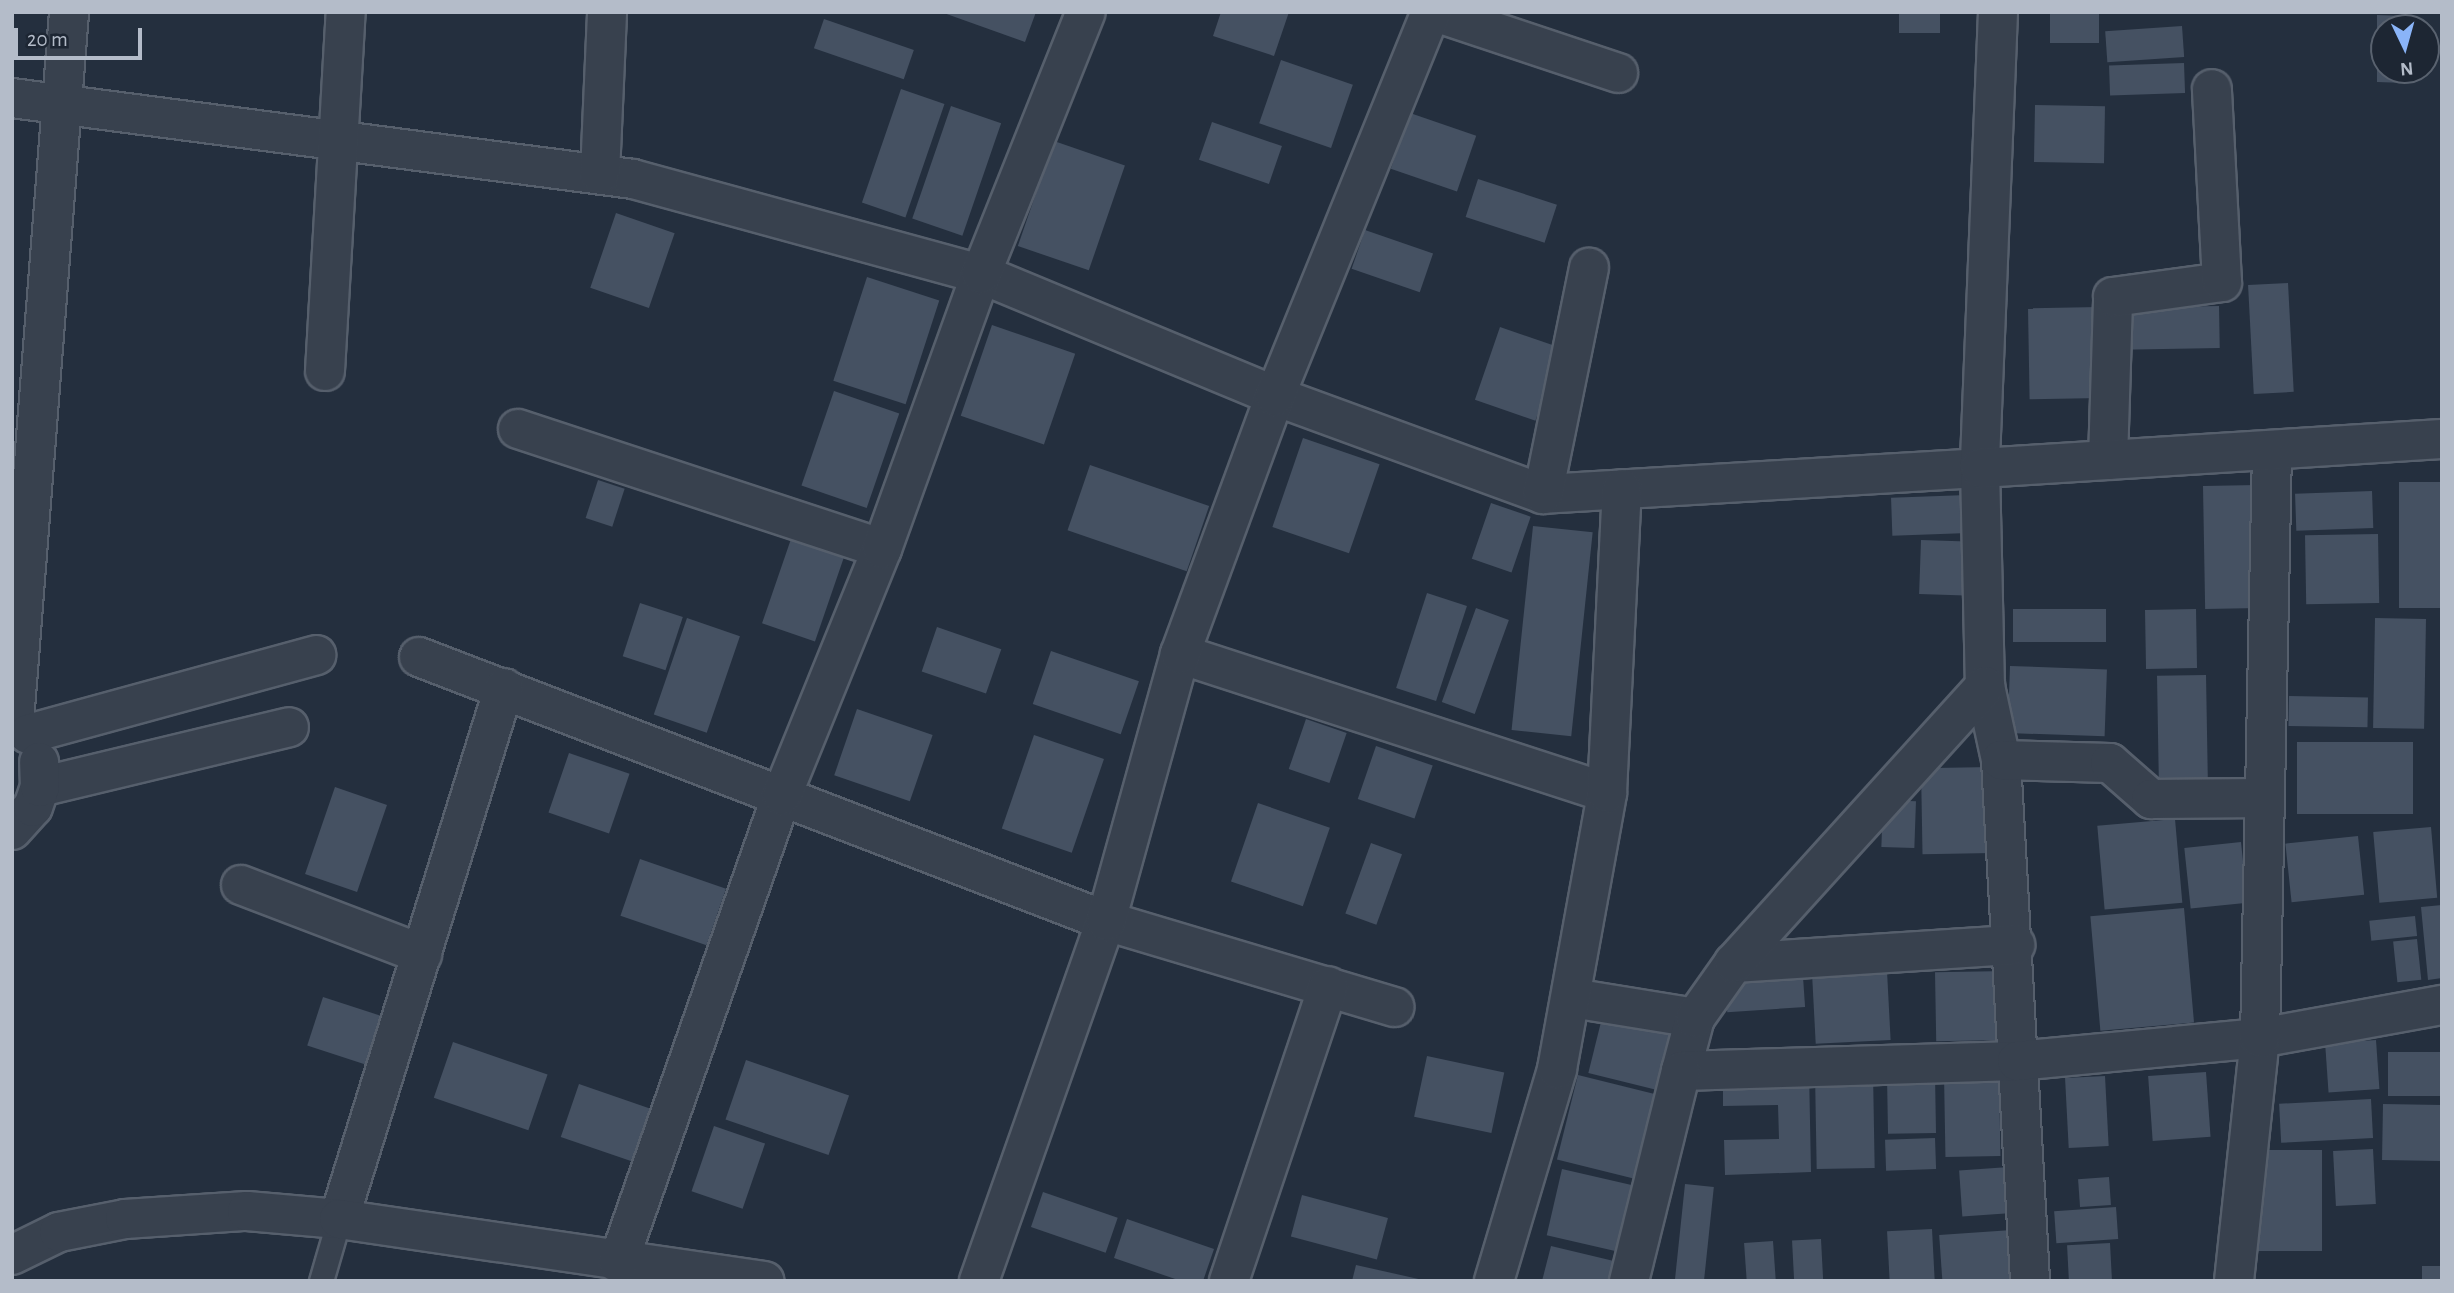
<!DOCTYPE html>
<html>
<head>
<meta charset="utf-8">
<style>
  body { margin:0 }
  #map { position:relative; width:2454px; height:1293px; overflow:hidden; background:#242f3e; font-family:"Alegreya Sans",sans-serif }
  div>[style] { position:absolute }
  .building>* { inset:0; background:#455162; transform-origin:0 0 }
  .roads { filter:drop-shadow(2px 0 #565f6c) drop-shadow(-2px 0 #565f6c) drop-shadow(0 2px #565f6c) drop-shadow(0 -2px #565f6c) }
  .service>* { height:23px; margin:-11.5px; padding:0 11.5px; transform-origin:11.5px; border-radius:11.5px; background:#38414e }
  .minor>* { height:38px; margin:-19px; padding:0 19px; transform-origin:19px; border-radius:19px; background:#38414e }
  .tertiary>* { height:38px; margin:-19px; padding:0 19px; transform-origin:19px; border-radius:19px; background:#38414e }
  span { translate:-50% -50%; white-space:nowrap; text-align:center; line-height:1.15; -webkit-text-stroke:7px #1d2633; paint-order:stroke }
  .frame { position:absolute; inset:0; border:14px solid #b4bcc9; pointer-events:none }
  .north { position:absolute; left:2370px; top:14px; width:70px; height:70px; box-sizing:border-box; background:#1d2633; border:2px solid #59626f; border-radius:50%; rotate:175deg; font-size:19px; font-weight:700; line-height:28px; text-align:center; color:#b4bcc9 }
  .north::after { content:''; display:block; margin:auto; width:24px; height:32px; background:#8ab4f8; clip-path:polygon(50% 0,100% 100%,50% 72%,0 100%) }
  .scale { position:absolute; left:14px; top:28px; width:128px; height:32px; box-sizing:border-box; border:4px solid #b4bcc9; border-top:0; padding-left:9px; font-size:21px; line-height:24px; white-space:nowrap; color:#b4bcc9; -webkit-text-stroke:5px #1d2633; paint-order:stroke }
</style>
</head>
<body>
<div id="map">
  <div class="building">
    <i style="clip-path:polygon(941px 12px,1036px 12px,1025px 42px)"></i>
    <i style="clip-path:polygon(1221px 12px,1289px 12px,1274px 56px,1213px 36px)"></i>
    <i style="left:1899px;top:12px;width:41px;height:21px"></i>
    <i style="left:2050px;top:12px;width:49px;height:31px"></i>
    <i style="clip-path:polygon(2377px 15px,2407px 16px,2407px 28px,2384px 28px,2384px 70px,2406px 70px,2406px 83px,2377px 82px)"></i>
    <i style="left:824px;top:19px;width:95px;height:31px;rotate:19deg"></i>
    <i style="left:2182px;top:26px;width:31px;height:77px;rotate:86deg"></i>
    <i style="left:1281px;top:60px;width:76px;height:67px;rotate:19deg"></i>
    <i style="left:2184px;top:63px;width:30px;height:75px;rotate:88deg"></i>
    <i style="left:901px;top:89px;width:46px;height:120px;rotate:19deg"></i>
    <i style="left:2035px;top:105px;width:70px;height:57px;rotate:1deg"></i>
    <i style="left:951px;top:106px;width:53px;height:119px;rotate:19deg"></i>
    <i style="left:1410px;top:113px;width:70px;height:59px;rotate:19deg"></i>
    <i style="left:1212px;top:122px;width:74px;height:40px;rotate:19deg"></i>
    <i style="left:1054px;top:141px;width:75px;height:111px;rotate:19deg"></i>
    <i style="left:1478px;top:179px;width:83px;height:40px;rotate:18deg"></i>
    <i style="left:616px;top:213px;width:62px;height:79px;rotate:19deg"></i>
    <i style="left:1365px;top:230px;width:72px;height:41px;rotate:19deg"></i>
    <i style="left:867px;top:277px;width:76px;height:109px;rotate:18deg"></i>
    <i style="left:2288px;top:283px;width:109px;height:40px;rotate:87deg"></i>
    <i style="left:2219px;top:306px;width:42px;height:98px;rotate:89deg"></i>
    <i style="left:2099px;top:307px;width:91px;height:71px;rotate:89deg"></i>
    <i style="left:992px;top:325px;width:88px;height:96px;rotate:19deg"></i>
    <i style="left:1500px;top:327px;width:64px;height:77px;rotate:19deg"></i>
    <i style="left:834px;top:391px;width:69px;height:100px;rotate:19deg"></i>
    <i style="left:1303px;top:438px;width:81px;height:94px;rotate:19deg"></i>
    <i style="left:1090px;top:465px;width:126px;height:69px;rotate:19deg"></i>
    <i style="left:598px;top:480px;width:28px;height:40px;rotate:18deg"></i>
    <i style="left:2442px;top:482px;width:126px;height:43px;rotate:90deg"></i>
    <i style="left:2257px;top:485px;width:123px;height:54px;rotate:89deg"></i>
    <i style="left:2372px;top:491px;width:37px;height:77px;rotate:88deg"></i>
    <i style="left:1967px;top:495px;width:38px;height:76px;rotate:88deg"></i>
    <i style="left:1491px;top:503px;width:42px;height:59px;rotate:19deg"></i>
    <i style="left:1533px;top:526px;width:60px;height:205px;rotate:6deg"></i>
    <i style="left:2378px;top:534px;width:69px;height:73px;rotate:89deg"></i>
    <i style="left:791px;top:539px;width:56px;height:89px;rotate:19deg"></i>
    <i style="left:1921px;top:540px;width:46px;height:54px;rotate:2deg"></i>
    <i style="left:1427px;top:593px;width:42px;height:100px;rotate:18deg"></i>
    <i style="left:640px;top:603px;width:45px;height:56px;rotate:18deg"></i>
    <i style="left:1476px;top:608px;width:35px;height:100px;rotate:20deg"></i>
    <i style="left:2013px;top:609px;width:93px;height:33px"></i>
    <i style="left:2196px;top:609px;width:59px;height:51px;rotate:89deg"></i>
    <i style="left:687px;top:618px;width:56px;height:102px;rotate:19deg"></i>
    <i style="left:2375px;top:618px;width:51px;height:110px;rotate:1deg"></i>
    <i style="left:937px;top:627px;width:68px;height:47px;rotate:19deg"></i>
    <i style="left:1051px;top:651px;width:93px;height:56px;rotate:19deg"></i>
    <i style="left:2010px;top:666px;width:97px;height:67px;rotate:2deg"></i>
    <i style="left:2206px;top:675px;width:115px;height:49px;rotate:89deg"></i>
    <i style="left:2289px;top:696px;width:79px;height:30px;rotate:1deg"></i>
    <i style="left:857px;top:709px;width:80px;height:70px;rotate:19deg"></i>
    <i style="left:1306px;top:719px;width:43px;height:53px;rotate:19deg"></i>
    <i style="left:1034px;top:735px;width:74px;height:99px;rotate:19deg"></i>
    <i style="left:2297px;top:742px;width:116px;height:72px"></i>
    <i style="left:1376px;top:746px;width:60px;height:56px;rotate:19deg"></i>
    <i style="left:569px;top:753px;width:64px;height:63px;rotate:19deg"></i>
    <i style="left:1991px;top:767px;width:86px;height:70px;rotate:89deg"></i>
    <i style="left:335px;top:787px;width:55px;height:92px;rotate:19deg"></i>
    <i style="left:1883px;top:800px;width:33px;height:47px;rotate:2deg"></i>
    <i style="left:1258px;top:803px;width:76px;height:83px;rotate:19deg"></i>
    <i style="left:2175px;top:819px;width:84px;height:78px;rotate:85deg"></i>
    <i style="left:2431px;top:827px;width:71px;height:58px;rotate:85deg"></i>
    <i style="left:2358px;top:836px;width:59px;height:73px;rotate:84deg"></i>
    <i style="left:2241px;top:842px;width:61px;height:57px;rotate:84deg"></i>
    <i style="left:1371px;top:843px;width:33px;height:75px;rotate:20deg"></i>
    <i style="left:640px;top:859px;width:91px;height:60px;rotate:19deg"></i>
    <i style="clip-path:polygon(2442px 905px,2442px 978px,2428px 980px,2421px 907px)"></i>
    <i style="left:2184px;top:908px;width:115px;height:94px;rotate:85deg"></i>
    <i style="left:2415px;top:916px;width:20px;height:46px;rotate:84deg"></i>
    <i style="left:2417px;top:939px;width:41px;height:24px;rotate:84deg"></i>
    <i style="left:1887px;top:971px;width:69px;height:75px;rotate:87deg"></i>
    <i style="left:2007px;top:971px;width:69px;height:72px;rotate:89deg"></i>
    <i style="left:1803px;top:977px;width:30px;height:78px;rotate:86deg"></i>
    <i style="left:323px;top:997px;width:70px;height:51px;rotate:18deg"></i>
    <i style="left:1605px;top:1006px;width:74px;height:69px;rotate:14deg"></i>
    <i style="left:2376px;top:1040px;width:49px;height:51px;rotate:86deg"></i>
    <i style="left:453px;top:1042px;width:100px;height:59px;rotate:19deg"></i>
    <i style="left:2442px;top:1052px;width:44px;height:54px;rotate:90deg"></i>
    <i style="left:1427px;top:1056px;width:79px;height:62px;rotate:12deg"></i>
    <i style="left:746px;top:1060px;width:109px;height:63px;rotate:19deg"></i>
    <i style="clip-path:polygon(1809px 1070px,1811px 1172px,1725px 1175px,1724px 1140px,1779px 1139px,1778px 1105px,1723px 1106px,1723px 1072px)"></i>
    <i style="left:1873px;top:1072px;width:96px;height:58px;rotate:89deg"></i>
    <i style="left:2206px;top:1072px;width:65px;height:58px;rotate:86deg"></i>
    <i style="left:1999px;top:1073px;width:83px;height:55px;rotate:89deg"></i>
    <i style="left:1578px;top:1075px;width:82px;height:87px;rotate:14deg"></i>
    <i style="left:1935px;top:1075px;width:58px;height:48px;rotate:89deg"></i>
    <i style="left:2105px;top:1076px;width:70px;height:40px;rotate:87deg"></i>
    <i style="left:579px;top:1084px;width:78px;height:56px;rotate:19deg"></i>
    <i style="left:2371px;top:1099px;width:39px;height:92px;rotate:87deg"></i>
    <i style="left:2383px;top:1104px;width:59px;height:56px;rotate:1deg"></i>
    <i style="left:714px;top:1126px;width:54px;height:69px;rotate:19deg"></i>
    <i style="left:1935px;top:1138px;width:31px;height:50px;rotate:88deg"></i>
    <i style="left:2373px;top:1149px;width:55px;height:40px;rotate:87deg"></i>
    <i style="left:2257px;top:1150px;width:65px;height:101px"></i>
    <i style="left:2009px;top:1167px;width:46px;height:50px;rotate:86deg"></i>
    <i style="left:1562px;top:1169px;width:78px;height:68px;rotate:13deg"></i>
    <i style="left:2109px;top:1177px;width:28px;height:31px;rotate:86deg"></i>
    <i style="left:1685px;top:1184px;width:29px;height:98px;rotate:6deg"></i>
    <i style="left:1043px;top:1192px;width:79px;height:37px;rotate:19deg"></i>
    <i style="left:1302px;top:1195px;width:89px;height:43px;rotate:15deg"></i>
    <i style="left:2116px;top:1207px;width:32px;height:62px;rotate:86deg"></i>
    <i style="clip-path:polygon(1127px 1219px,1214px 1249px,1203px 1281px,1181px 1281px,1114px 1258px)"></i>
    <i style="left:1932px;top:1229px;width:52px;height:45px;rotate:87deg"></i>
    <i style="left:2012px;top:1230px;width:51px;height:73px;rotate:86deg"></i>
    <i style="left:1821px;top:1239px;width:42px;height:29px;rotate:87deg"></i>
    <i style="left:1773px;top:1241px;width:40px;height:29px;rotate:86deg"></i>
    <i style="left:2110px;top:1243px;width:38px;height:43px;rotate:87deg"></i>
    <i style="clip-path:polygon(1551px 1246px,1618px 1262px,1614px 1281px,1542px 1281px)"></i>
    <i style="clip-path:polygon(1356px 1265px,1423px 1280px,1423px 1281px,1352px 1281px)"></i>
    <i style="left:2422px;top:1266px;width:20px;height:15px"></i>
  </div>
  <div class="roads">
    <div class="service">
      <i style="left:321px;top:1281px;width:65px;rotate:-73.8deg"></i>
    </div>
    <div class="minor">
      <i style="left:1435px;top:12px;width:193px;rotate:18.4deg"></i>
      <i style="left:12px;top:98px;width:626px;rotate:7.43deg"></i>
      <i style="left:633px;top:179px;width:361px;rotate:15.3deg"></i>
      <i style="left:981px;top:274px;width:318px;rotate:22.5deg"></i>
      <i style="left:1275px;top:396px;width:285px;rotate:20.1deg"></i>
      <i style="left:1543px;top:494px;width:438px;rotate:-3.4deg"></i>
      <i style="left:1980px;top:468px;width:218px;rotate:88.7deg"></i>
      <i style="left:1985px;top:686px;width:76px;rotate:77.8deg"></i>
      <i style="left:2001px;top:760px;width:522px;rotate:86.81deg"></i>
      <i style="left:600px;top:174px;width:162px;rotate:-87.5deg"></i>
      <i style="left:325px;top:371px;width:360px;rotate:-86.7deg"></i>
      <i style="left:518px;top:429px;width:383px;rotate:18.2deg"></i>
      <i style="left:2108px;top:460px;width:163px;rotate:-88.2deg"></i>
      <i style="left:2113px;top:297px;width:110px;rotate:-7.8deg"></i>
      <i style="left:2222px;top:282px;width:193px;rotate:-93deg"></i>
      <i style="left:1543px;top:494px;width:231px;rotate:-78.5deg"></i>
      <i style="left:1180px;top:654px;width:449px;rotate:18deg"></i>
      <i style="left:419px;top:657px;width:736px;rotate:21.02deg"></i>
      <i style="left:1106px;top:921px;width:301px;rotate:16.6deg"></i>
      <i style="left:14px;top:721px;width:711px;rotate:-85.56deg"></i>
      <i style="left:28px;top:734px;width:299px;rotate:-15.3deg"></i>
      <i style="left:2001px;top:760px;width:109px;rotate:1.6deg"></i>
      <i style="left:2110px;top:763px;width:55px;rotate:41.3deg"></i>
      <i style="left:2151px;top:799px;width:114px;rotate:-0.5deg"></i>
      <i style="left:40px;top:787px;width:256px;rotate:-13.5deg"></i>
      <i style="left:12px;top:830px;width:31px;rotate:-48deg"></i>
      <i style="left:33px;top:807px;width:21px;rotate:-71deg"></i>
      <i style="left:40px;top:787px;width:25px;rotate:-92deg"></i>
      <i style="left:241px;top:885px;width:194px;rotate:20.9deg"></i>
      <i style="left:1734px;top:963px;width:282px;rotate:-3.7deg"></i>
      <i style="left:1572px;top:998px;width:125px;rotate:9.2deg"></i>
      <i style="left:1695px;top:1018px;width:55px;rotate:104.8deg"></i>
      <i style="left:1681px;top:1071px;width:336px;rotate:-1.7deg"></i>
      <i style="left:2017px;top:1061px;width:244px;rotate:-5.4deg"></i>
      <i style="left:2260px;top:1038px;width:185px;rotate:-10.3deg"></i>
      <i style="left:1695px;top:1018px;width:67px;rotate:-54.7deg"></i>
      <i style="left:1734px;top:963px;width:374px;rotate:-47.8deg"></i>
      <i style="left:339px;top:1219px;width:556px;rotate:-72.74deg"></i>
      <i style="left:12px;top:1255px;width:52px;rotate:-26.1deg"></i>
      <i style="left:59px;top:1232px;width:67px;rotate:-11.1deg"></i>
      <i style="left:125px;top:1219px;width:122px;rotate:-3.8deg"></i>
      <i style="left:247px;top:1211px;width:92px;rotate:5deg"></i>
      <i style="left:339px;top:1219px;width:430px;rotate:8.3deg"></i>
      <i style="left:618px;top:1263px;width:496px;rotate:-70.7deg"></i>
      <i style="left:782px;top:795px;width:266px;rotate:-67.9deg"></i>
      <i style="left:882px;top:549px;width:292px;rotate:-70.2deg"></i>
      <i style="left:981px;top:274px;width:282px;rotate:-68.2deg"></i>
      <i style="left:979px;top:1281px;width:382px;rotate:-70.6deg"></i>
      <i style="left:1106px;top:921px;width:277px;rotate:-74.5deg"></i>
      <i style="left:1180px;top:654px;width:275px;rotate:-69.8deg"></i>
      <i style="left:1275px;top:396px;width:414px;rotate:-67.9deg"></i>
      <i style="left:1229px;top:1281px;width:311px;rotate:-71.4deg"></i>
      <i style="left:1494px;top:1281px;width:221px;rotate:-73.4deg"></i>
      <i style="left:1557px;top:1069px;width:280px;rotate:-79.7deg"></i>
      <i style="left:1607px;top:793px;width:304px;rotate:-87.2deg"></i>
      <i style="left:1629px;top:1281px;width:216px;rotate:-76.1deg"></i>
      <i style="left:2234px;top:1281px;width:244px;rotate:-83.9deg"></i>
      <i style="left:2260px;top:1038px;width:588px;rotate:-88.83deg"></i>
    </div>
    <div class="tertiary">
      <i style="left:1998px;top:12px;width:456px;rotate:92.3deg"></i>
      <i style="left:1980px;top:468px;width:463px;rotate:-3.6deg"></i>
    </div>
  </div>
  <div class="frame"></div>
  <div class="north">N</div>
  <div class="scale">20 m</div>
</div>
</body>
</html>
